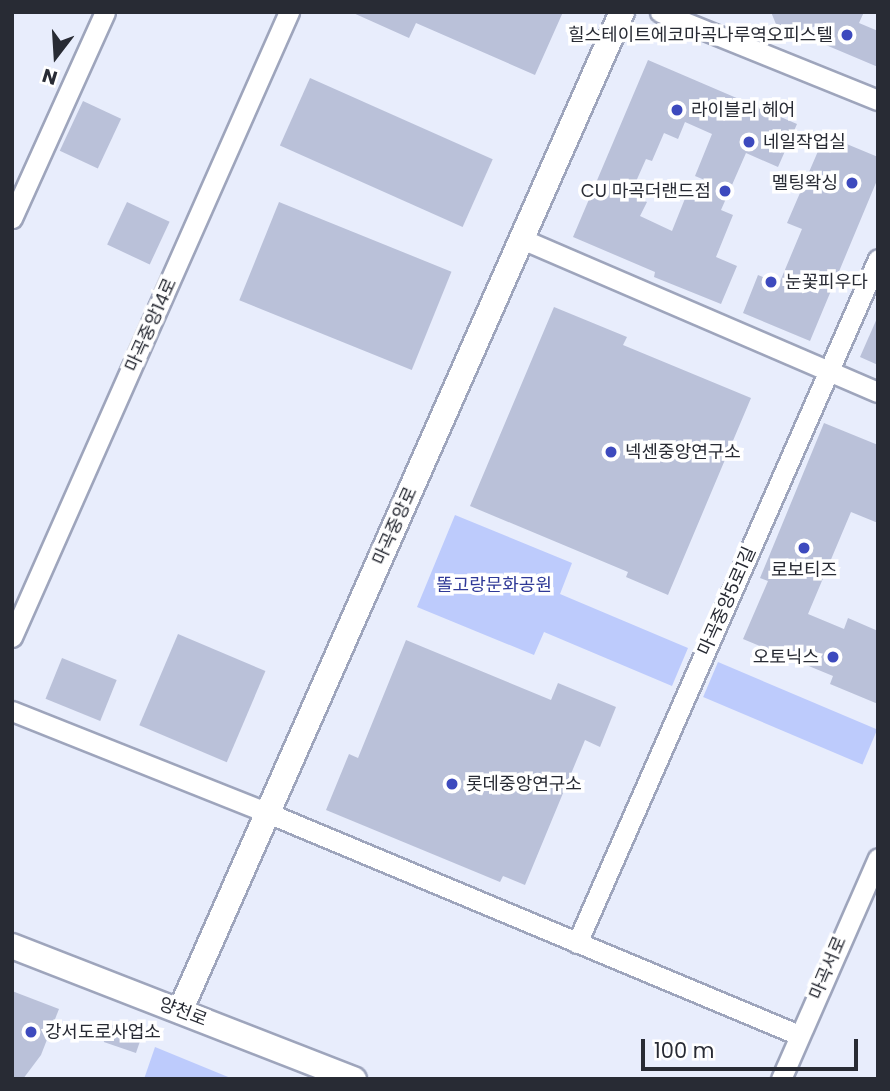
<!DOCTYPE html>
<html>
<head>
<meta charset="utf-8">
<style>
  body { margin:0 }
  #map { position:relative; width:890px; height:1091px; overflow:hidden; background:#e8edfc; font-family:Poppins,"Noto Sans KR",sans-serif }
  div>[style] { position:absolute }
  .green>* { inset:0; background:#bdcbfc; transform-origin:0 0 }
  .building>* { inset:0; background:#bac1d9; transform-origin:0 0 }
  .roads { filter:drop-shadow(2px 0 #9ea5bc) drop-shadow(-2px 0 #9ea5bc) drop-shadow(0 2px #9ea5bc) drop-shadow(0 -2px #9ea5bc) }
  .minor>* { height:19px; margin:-9.5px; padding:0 9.5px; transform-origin:9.5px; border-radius:9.5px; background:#fff }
  .major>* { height:24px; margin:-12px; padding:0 12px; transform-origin:12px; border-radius:12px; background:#fff }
  .dots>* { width:19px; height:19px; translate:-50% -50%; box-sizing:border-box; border:4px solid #fff; border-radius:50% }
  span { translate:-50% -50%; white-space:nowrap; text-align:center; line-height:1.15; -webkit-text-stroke:7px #fff; paint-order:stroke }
  .poi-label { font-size:18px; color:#282b34 }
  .right { translate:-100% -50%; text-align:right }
  .left { translate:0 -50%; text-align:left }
  .street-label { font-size:18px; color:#282b34 }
  .park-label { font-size:18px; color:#2f3997 }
  .frame { position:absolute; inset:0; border:14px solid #282b34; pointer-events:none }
  .north { position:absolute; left:21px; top:21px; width:70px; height:70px; -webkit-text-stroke:5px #fff; paint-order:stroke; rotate:197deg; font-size:19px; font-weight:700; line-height:28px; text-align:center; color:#282b34 }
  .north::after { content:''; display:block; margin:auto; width:24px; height:32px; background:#282b34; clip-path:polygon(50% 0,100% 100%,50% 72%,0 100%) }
  .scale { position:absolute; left:641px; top:1039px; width:217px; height:32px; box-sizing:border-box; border:4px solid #282b34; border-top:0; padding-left:9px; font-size:21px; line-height:24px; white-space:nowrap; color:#282b34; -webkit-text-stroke:5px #fff; paint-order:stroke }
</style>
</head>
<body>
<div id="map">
  <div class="green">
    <i style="clip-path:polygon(455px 515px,572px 563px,560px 594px,688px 648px,672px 686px,544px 632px,534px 655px,417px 607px)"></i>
    <i style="left:718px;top:662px;width:173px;height:38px;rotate:23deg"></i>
    <i style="clip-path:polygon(155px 1047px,233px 1079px,144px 1079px)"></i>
  </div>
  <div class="building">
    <i style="clip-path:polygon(351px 12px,563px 12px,535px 75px,416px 23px,409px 38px)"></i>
    <i style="clip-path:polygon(771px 12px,864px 12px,859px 23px,878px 31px,878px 67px,814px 40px,821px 24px,782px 39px)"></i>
    <i style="clip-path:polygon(evenodd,648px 60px,797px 124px,778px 167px,746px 153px,721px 210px,733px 215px,716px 257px,737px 266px,721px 304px,654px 277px,655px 272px,573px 237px,648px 60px,685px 122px,712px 134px,695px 176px,707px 181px,698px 201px,686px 196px,672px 231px,640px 216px,647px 202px,630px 195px,646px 159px,652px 161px,664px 133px,678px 139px,685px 122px)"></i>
    <i style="left:310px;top:78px;width:200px;height:74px;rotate:24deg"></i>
    <i style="left:83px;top:101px;width:42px;height:55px;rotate:25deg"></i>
    <i style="clip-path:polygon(825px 135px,878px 157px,878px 178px,810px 341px,743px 313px,758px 275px,779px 284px,802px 229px,787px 223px)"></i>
    <i style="left:127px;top:202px;width:47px;height:47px;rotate:25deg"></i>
    <i style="left:279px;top:202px;width:186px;height:106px;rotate:22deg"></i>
    <i style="clip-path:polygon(554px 307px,627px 337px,623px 345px,751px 398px,668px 595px,626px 577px,628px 572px,470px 506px)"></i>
    <i style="clip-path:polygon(878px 316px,878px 365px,860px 357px)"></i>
    <i style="clip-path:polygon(824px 423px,878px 445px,878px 523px,851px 512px,808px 614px,844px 629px,848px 618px,878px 631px,878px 704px,830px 684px,833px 676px,743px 639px,768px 581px,760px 578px)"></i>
    <i style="left:178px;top:634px;width:95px;height:99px;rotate:23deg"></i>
    <i style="clip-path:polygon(406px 640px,551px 700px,558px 683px,616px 707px,600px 747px,585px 740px,525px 885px,503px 876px,500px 882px,326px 810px,349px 754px,358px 758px)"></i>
    <i style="left:62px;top:658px;width:59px;height:44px;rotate:22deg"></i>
    <i style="clip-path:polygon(12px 991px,59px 1009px,41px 1055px,23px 1079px,12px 1079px)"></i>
    <i style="left:110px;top:1024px;width:34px;height:19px;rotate:19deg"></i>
  </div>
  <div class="roads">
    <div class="minor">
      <i style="left:660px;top:12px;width:235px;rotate:22deg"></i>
      <i style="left:12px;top:218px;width:226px;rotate:-65.7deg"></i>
      <i style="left:522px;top:239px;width:387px;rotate:23.3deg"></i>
      <i style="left:12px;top:637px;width:684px;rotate:-66.1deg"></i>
      <i style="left:12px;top:711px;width:276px;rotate:21.7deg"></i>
      <i style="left:268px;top:813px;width:576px;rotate:22.69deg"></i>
      <i style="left:577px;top:943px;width:747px;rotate:-66.25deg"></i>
      <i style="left:781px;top:1079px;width:241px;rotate:-66.3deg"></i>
    </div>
    <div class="major">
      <i style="left:12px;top:946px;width:367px;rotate:21.3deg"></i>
      <i style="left:180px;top:1011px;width:1092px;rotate:-66.13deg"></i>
    </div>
  </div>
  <div class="dots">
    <i style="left:847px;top:35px;background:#3d4abe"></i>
    <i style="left:677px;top:110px;background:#3d4abe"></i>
    <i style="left:749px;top:142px;background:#3d4abe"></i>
    <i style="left:852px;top:183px;background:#3d4abe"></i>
    <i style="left:725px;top:191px;background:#3d4abe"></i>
    <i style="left:771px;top:282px;background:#3d4abe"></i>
    <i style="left:611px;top:452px;background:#3d4abe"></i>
    <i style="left:804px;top:548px;background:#3d4abe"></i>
    <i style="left:833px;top:657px;background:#3d4abe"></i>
    <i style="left:452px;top:784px;background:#3d4abe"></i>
    <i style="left:31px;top:1032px;background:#3d4abe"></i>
  </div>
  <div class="poi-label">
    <span class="right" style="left:833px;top:35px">힐스테이트에코마곡나루역오피스텔</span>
    <span class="left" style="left:691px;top:110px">라이블리 헤어</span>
    <span class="left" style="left:763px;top:142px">네일작업실</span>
    <span class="right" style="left:838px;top:183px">멜팅왁싱</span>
    <span class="right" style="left:711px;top:191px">CU 마곡더랜드점</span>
    <span class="left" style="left:785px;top:282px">눈꽃피우다</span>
    <span class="left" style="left:625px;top:452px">넥센중앙연구소</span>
    <span style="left:804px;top:570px">로보티즈</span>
    <span class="right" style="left:819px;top:657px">오토닉스</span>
    <span class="left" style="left:466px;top:784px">롯데중앙연구소</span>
    <span class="left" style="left:45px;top:1032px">강서도로사업소</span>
  </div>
  <div class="street-label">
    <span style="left:151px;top:325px;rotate:-66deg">마곡중앙14로</span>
    <span style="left:395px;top:526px;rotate:-66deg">마곡중앙로</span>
    <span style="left:727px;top:601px;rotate:-66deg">마곡중앙5로1길</span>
    <span style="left:828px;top:968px;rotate:-67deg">마곡서로</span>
    <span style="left:183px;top:1012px;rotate:21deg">양천로</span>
  </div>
  <div class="park-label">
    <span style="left:494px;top:585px">똘고랑문화공원</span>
  </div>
  <div class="frame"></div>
  <div class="north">N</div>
  <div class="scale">100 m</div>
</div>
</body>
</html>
